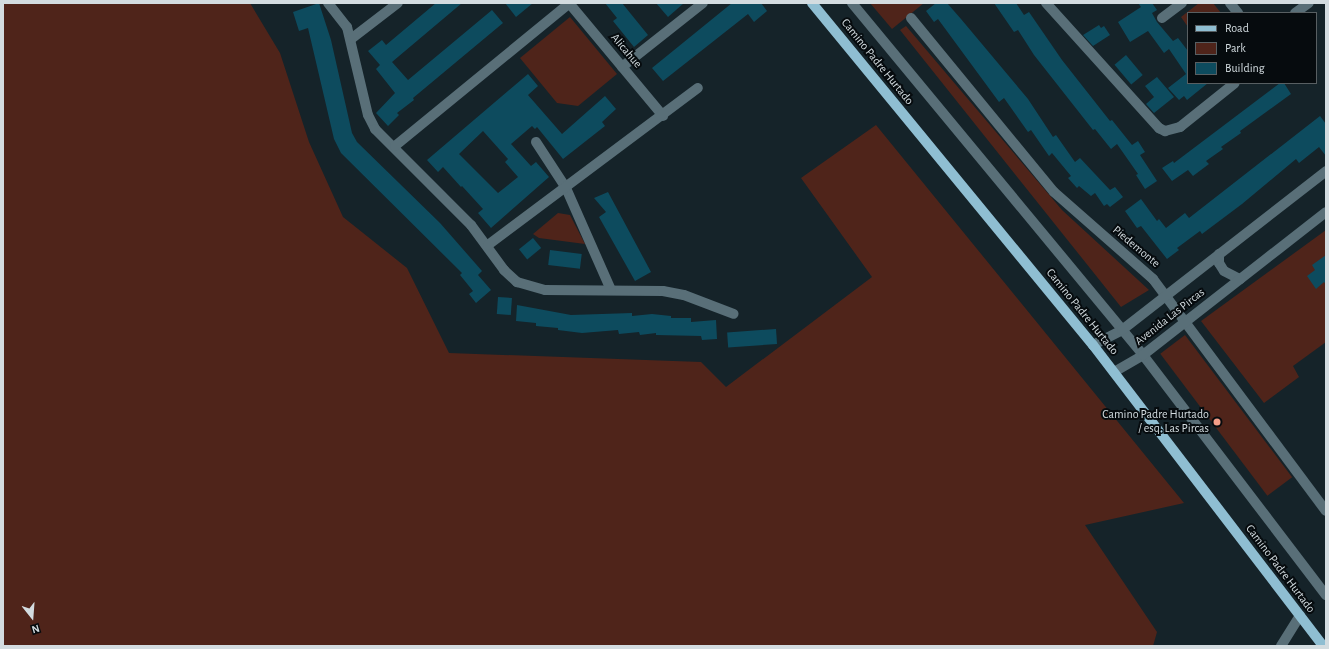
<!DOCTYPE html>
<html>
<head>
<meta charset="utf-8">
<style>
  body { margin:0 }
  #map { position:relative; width:1329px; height:649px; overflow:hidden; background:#152329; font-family:"Alegreya Sans",sans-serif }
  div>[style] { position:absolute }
  .green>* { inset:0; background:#4f241a; transform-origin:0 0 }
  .building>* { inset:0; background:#0d4b5e; transform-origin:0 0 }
  .minor>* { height:10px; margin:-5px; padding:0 5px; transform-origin:5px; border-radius:5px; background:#596f78 }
  .major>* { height:10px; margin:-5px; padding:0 5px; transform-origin:5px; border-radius:5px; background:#8fbed2 }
  .dots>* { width:11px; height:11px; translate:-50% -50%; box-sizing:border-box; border:2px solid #060b0e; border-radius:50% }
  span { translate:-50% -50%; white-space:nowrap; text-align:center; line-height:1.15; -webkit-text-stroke:4px #060b0e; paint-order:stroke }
  .street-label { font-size:12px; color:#d3dce0 }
  .poi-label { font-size:12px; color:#d3dce0 }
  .right { translate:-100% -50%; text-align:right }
  .frame { position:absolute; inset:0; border:4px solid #d3dce0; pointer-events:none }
  .legend { position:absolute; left:1187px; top:12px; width:130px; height:72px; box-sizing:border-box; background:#060b0e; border:1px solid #585f62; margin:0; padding:5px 7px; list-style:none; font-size:12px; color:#d3dce0 }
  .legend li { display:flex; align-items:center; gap:8px; height:20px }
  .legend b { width:20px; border:1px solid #585f62 }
  .north { position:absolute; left:12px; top:597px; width:40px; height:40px; -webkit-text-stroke:3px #060b0e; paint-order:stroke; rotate:163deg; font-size:11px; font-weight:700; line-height:16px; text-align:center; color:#d3dce0 }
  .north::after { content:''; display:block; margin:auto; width:14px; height:18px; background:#d3dce0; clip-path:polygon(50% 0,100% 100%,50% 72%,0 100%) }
</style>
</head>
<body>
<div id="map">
  <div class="green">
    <i style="clip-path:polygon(3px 3px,250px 3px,280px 53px,309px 142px,343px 217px,407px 268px,449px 353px,701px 362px,726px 387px,872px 277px,801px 178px,876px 125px,1184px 503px,1085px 525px,1157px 632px,1153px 646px,3px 646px)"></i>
    <i style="clip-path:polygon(870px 3px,924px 3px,892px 29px)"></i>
    <i style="clip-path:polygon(1199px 3px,1213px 3px,1221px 13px,1188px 13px,1188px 27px,1181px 17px)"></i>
    <i style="clip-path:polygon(570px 17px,617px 74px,578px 106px,557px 103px,520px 58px)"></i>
    <i style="clip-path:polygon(906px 26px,1062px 210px,1149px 290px,1121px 307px,900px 30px)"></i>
    <i style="clip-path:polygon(558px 213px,570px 215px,585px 244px,539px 238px,533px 234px)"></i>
    <i style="clip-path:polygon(1326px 230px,1326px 342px,1293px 366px,1299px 377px,1264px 403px,1201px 321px)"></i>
    <i style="left:1185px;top:335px;width:178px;height:31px;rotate:53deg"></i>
  </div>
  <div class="building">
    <i style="clip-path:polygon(319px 3px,331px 40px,352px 133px,357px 142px,440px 223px,482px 271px,478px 275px,491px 290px,476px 303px,469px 294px,473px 291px,460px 275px,462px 273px,341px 153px,334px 139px,308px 28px,299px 31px,293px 12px)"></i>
    <i style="clip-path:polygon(436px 3px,462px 3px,392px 62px,408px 80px,492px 10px,503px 23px,413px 98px,414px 100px,397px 113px,399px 115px,388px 126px,376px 113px,395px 93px,376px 69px,380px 65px,368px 51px,382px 40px,386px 45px)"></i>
    <i style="clip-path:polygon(505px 3px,533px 3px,516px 17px)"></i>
    <i style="clip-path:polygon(605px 3px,622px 3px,648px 35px,634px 47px,613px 21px,617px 18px)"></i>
    <i style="clip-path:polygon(656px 3px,684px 3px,668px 17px)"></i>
    <i style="clip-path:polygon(732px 3px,761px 3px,767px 11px,754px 22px,748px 14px,663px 81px,652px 68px)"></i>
    <i style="clip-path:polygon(936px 3px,947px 3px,961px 19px,1028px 99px,1053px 137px,1056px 135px,1075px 162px,1080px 158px,1110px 190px,1115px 187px,1123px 197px,1110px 207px,1107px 204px,1104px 206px,1095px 193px,1091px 196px,1079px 186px,1077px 188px,1068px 178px,1071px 176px,1052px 153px,1049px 156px,1031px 130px,1028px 132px,1004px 98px,999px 102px,938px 19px,934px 22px,926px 11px)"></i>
    <i style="clip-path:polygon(994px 3px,1016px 3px,1024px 15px,1029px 12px,1062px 60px,1110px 121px,1112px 120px,1132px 145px,1138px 141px,1145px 152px,1140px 155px,1157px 181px,1145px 189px,1136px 175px,1138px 174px,1117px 144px,1111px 149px,1095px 129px,1093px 130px,1034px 55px,1018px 30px,1014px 32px)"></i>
    <i style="clip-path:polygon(1138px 3px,1152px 3px,1157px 10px,1152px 13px,1157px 22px,1173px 41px,1178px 38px,1188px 51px,1188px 83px,1208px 83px,1187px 100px,1184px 96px,1179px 100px,1168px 88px,1186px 74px,1169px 49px,1164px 53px,1148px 31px,1130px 42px,1118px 22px,1141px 7px)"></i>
    <i style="clip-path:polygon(1099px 25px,1101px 28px,1104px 26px,1110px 35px,1093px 46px,1083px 35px)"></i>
    <i style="left:1126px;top:55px;width:26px;height:15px;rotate:50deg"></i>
    <i style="clip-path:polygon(evenodd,528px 74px,538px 86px,528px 95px,562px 134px,605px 96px,616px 109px,602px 122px,605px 126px,563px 159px,537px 127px,535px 129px,532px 126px,511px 144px,531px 166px,536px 162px,549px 177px,491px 228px,478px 213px,483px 209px,462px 186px,461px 187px,443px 167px,438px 172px,427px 160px,528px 74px,483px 131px,508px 159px,505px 162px,518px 177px,498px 193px,459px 154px,483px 131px)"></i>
    <i style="clip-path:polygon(1157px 77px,1174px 97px,1154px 113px,1146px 104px,1154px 97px,1145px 86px)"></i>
    <i style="clip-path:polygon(1280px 83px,1284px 83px,1291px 94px,1240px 131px,1241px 133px,1221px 147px,1223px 149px,1206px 161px,1209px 164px,1193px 176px,1188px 170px,1172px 181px,1162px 168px,1173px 161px,1174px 163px)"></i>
    <i style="clip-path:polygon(1320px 116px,1326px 124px,1326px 156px,1319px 147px,1299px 163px,1296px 159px,1242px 204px,1202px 234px,1200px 231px,1177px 248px,1179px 250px,1167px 259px,1141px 226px,1137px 228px,1125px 211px,1141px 199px,1157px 221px,1159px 219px,1166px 228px,1185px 213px,1189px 218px)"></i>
    <i style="clip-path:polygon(608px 192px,651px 272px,635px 281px,599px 217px,606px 212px,594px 198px)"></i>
    <i style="left:533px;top:238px;width:13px;height:18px;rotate:51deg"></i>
    <i style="left:550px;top:250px;width:32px;height:15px;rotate:7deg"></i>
    <i style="clip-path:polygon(1326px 255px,1326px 285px,1324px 282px,1316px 289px,1307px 276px,1315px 270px,1312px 265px)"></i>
    <i style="left:498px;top:297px;width:14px;height:17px;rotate:4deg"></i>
    <i style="clip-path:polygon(517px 305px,571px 315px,632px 313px,632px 316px,652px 314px,671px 316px,671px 318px,691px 318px,691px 322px,716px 320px,717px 339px,702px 340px,701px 336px,656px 335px,656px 333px,640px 335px,639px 332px,619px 334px,618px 330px,582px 333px,558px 330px,558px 328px,536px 326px,536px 323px,516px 321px)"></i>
    <i style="left:776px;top:329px;width:15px;height:49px;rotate:86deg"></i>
  </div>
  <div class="minor">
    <i style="left:328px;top:3px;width:31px;rotate:52deg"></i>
    <i style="left:347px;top:27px;width:90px;rotate:76.6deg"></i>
    <i style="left:368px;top:115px;width:16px;rotate:63deg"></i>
    <i style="left:375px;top:129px;width:136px;rotate:45deg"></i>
    <i style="left:471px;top:225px;width:56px;rotate:53.7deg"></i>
    <i style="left:504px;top:270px;width:18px;rotate:43deg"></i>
    <i style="left:517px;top:282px;width:29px;rotate:16deg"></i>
    <i style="left:545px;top:290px;width:118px;rotate:0.5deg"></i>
    <i style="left:663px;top:291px;width:21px;rotate:11deg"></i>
    <i style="left:684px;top:295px;width:53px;rotate:20.8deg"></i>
    <i style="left:569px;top:3px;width:147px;rotate:50.2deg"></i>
    <i style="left:852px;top:3px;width:457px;rotate:50.4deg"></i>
    <i style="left:1143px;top:355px;width:302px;rotate:52.7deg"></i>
    <i style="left:1046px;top:3px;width:169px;rotate:47.9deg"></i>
    <i style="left:1159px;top:128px;width:7px;rotate:27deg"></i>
    <i style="left:1165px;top:131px;width:16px;rotate:-15deg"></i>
    <i style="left:1180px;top:127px;width:70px;rotate:-38.7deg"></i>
    <i style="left:1230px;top:3px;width:13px;rotate:51deg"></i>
    <i style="left:1295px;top:13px;width:17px;rotate:-36deg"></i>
    <i style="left:911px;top:18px;width:225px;rotate:50.6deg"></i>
    <i style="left:1054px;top:192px;width:132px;rotate:41.3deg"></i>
    <i style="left:1153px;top:279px;width:289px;rotate:53.3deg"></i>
    <i style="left:1162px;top:18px;width:25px;rotate:-37deg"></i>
    <i style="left:351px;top:39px;width:59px;rotate:-37.5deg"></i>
    <i style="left:622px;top:67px;width:103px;rotate:-38.3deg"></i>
    <i style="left:536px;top:142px;width:55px;rotate:56.9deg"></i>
    <i style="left:566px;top:188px;width:111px;rotate:66.2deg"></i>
    <i style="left:395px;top:146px;width:226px;rotate:-39.3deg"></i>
    <i style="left:488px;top:245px;width:262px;rotate:-36.8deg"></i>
    <i style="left:1219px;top:254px;width:9px;rotate:90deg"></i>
    <i style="left:1219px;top:263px;width:9px;rotate:58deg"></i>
    <i style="left:1224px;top:271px;width:18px;rotate:27deg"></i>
    <i style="left:1093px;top:345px;width:33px;rotate:-27deg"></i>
    <i style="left:1122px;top:330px;width:259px;rotate:-37.9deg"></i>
    <i style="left:1114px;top:372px;width:34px;rotate:-30deg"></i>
    <i style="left:1143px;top:355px;width:232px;rotate:-38deg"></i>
    <i style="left:1281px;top:646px;width:36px;rotate:-58deg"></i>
  </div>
  <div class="major">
    <i style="left:812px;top:3px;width:443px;rotate:50.6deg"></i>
    <i style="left:1093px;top:345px;width:379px;rotate:52.6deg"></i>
  </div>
  <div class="dots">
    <i style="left:1217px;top:422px;background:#f49e88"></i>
  </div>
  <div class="street-label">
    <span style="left:626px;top:51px;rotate:50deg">Alicahue</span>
    <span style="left:877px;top:62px;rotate:51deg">Camino Padre Hurtado</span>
    <span style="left:1136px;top:247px;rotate:40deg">Piedemonte</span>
    <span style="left:1082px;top:312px;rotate:51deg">Camino Padre Hurtado</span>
    <span style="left:1170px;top:317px;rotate:-38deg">Avenida Las Pircas</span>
    <span style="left:1280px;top:569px;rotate:53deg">Camino Padre Hurtado</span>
  </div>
  <div class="poi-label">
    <span class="right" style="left:1209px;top:422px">Camino Padre Hurtado<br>/ esq. Las Pircas</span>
  </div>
  <div class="frame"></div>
  <ul class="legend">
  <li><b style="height:5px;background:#8fbed2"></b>Road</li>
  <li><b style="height:11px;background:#4f241a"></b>Park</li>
  <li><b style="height:11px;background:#0d4b5e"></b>Building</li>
  </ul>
  <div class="north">N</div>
</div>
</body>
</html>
